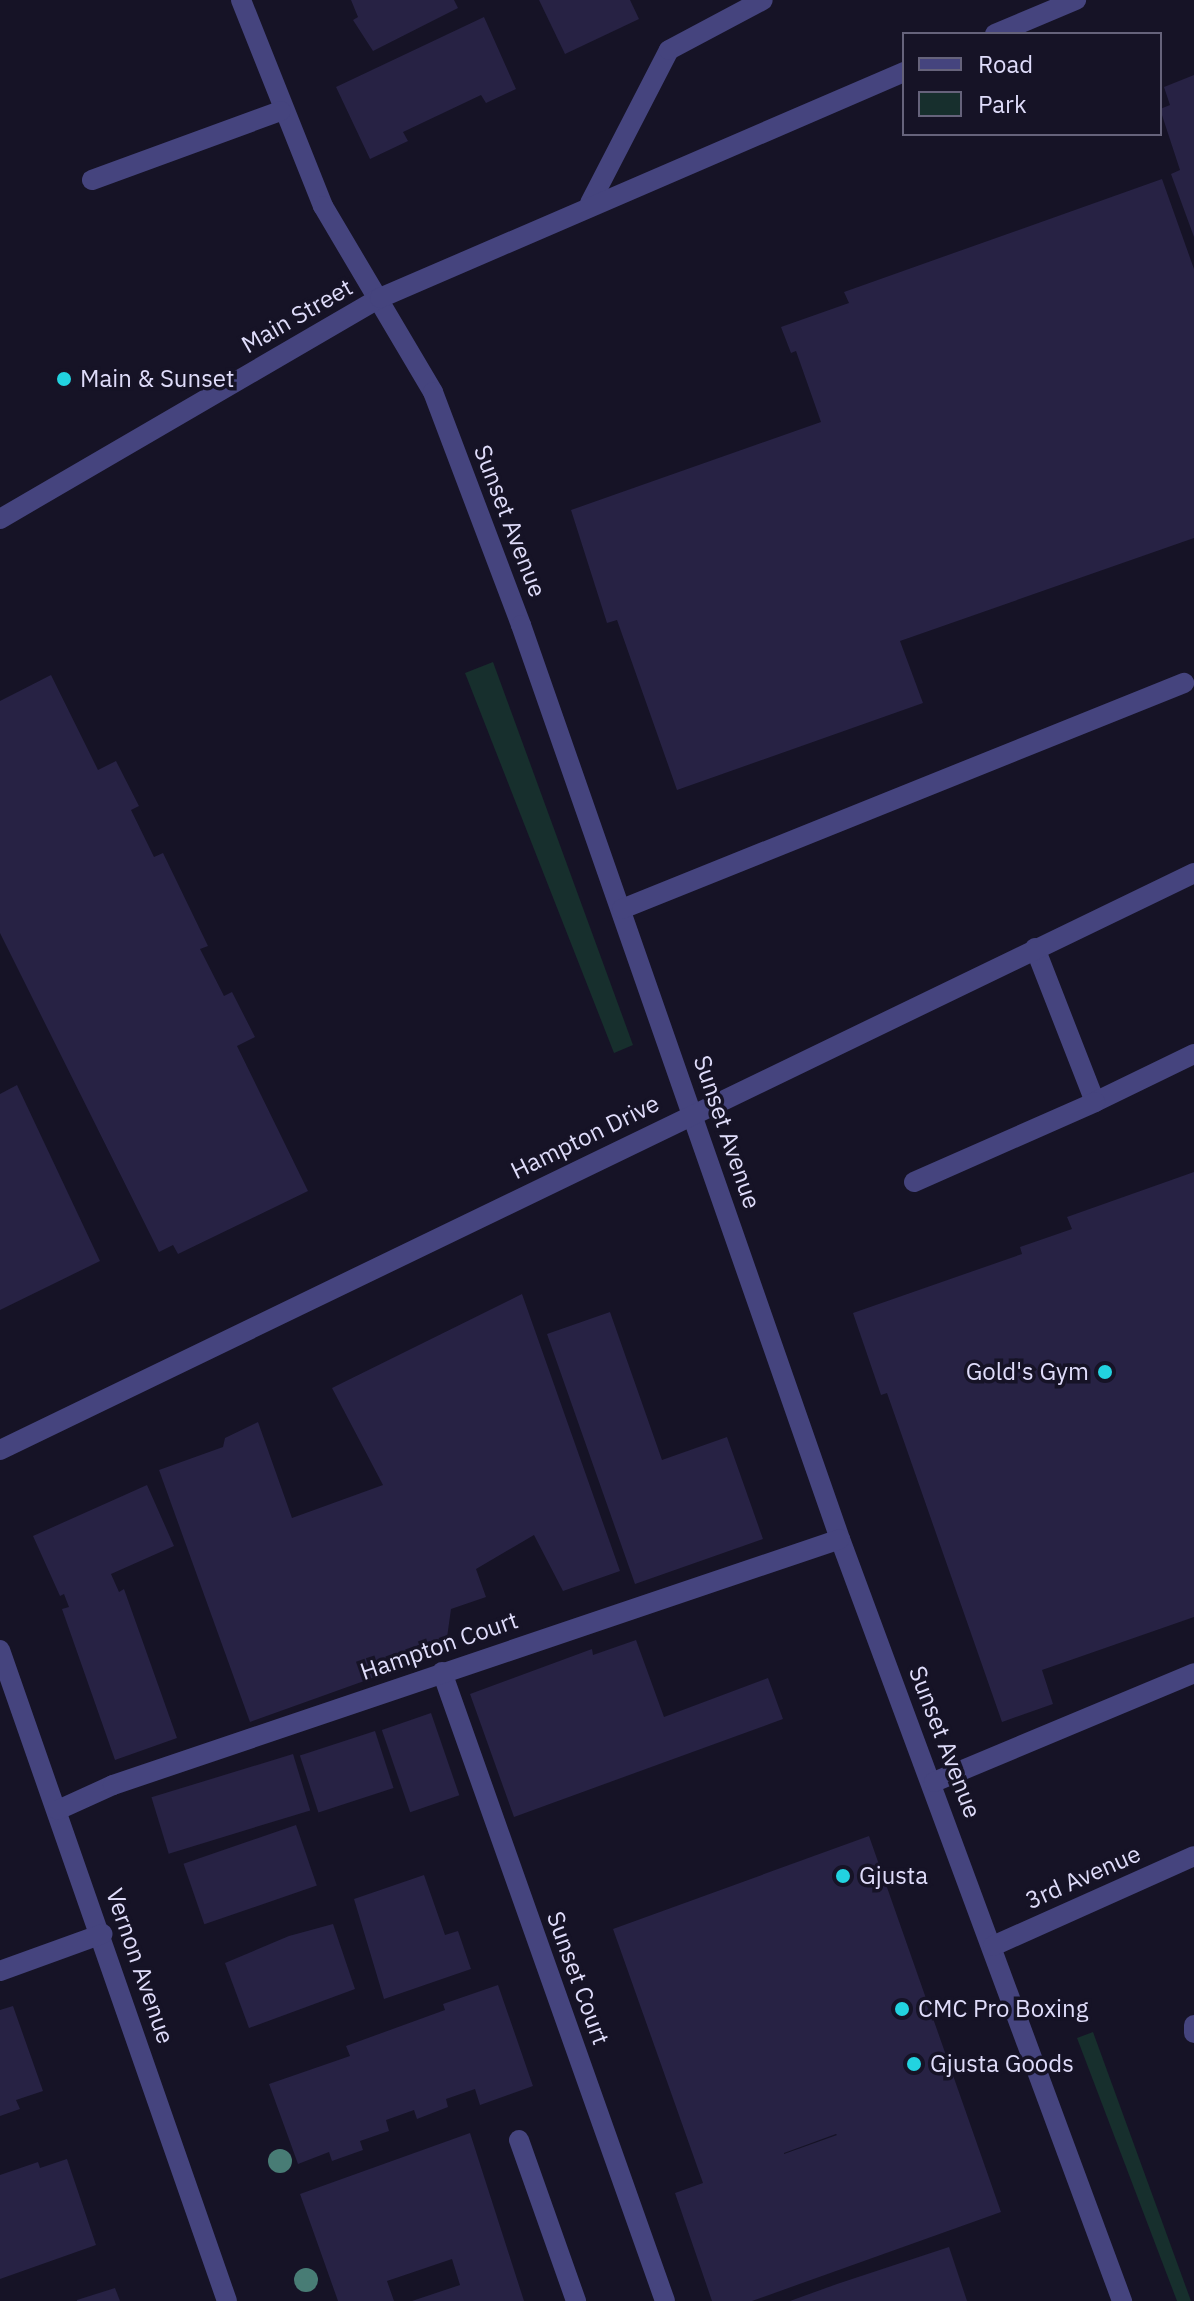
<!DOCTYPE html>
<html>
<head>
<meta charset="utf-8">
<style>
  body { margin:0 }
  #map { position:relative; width:1194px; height:2301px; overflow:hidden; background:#161326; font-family:"IBM Plex Sans",sans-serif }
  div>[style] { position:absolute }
  .green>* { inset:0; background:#172f2d }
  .building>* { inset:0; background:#272244; transform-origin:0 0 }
  .minor>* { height:20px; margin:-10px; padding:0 10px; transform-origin:10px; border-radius:10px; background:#45447e }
  .trees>* { width:24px; height:24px; margin:-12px; border-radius:50%; background:#487c75 }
  .dots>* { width:22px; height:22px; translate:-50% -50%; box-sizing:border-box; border:4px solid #161326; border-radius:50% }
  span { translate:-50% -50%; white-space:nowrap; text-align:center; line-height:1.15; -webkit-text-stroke:7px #161326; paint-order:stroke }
  .street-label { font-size:24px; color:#dfdcfa }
  .poi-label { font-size:24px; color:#dfdcfa }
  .left { translate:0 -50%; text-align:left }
  .right { translate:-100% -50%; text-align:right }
  .legend { position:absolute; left:902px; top:32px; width:260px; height:104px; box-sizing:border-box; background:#161326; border:2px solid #66637b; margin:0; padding:10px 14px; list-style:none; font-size:24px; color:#dfdcfa }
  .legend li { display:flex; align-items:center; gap:16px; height:40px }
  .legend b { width:40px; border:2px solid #66637b }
</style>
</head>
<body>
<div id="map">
  <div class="green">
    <i style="clip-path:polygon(493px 662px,633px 1045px,614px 1053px,465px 673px)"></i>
    <i style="clip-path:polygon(1093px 2032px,1191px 2301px,1177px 2301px,1077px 2038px)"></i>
  </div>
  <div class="building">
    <i style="clip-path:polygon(351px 0,454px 0,458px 8px,373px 51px,353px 20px,358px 17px)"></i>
    <i style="clip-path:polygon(539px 0,630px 0,639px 19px,565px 54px)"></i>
    <i style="clip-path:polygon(484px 17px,516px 89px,486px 103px,481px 95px,403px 132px,408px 141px,370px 159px,336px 87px)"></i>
    <i style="clip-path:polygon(1194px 75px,1194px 237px,1171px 174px,1180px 170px,1160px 109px,1170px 105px,1164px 87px)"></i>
    <i style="clip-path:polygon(1162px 179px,1194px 269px,1194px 538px,900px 641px,923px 703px,677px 790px,617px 620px,607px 623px,571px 510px,821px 422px,796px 351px,791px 353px,781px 327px,849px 303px,844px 292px)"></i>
    <i style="clip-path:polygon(51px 675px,98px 770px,116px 761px,139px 806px,131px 810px,154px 857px,163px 853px,208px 946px,200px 949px,224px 996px,232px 992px,255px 1037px,237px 1046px,308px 1191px,178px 1254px,173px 1245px,159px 1252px,0 933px,0 701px)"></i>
    <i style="clip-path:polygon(17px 1085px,100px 1261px,0 1310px,0 1094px)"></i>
    <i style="clip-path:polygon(1194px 1172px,1194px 1617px,1042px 1670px,1053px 1704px,1002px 1722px,887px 1393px,881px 1395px,853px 1313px,1022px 1254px,1020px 1247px,1072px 1229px,1067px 1217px)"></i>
    <i style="clip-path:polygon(522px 1294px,620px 1571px,563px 1591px,534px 1535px,476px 1569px,486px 1597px,451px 1609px,445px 1652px,250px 1722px,159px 1470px,223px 1447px,225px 1438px,258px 1422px,292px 1518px,383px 1485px,332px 1388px)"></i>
    <i style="clip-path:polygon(610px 1312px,662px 1460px,727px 1437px,763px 1539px,635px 1584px,547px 1334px)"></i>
    <i style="clip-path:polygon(147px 1485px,174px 1546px,111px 1574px,119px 1592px,124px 1589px,177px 1738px,115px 1760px,62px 1609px,69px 1607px,64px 1594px,60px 1596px,33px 1536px)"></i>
    <i style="clip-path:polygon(636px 1640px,664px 1717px,768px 1678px,783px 1719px,514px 1817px,470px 1694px,592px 1649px,593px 1655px)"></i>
    <i style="left:431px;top:1713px;width:87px;height:52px;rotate:71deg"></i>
    <i style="left:375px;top:1731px;width:60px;height:79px;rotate:72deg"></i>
    <i style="left:293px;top:1754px;width:59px;height:148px;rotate:73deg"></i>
    <i style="left:296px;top:1825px;width:64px;height:119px;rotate:71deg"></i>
    <i style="clip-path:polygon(evenodd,869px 1836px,1001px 2212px,752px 2301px,712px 2301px,675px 2193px,703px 2183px,613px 1929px,869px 1836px,836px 2134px,837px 2135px,784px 2154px,784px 2153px,836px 2134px)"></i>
    <i style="clip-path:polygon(424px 1875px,445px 1935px,458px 1931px,471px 1969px,384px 1999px,354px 1899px)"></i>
    <i style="clip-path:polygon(333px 1924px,355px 1989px,249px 2028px,225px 1963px,289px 1936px)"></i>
    <i style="clip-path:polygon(498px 1985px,533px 2086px,480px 2105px,475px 2089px,446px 2099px,448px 2107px,417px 2119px,414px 2110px,386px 2120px,389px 2131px,360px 2141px,363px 2150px,332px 2161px,329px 2152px,298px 2164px,269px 2084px,350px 2056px,346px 2046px,445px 2010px,443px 2004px)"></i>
    <i style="clip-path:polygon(13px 2006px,43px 2091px,16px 2100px,20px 2109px,0 2116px,0 2010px)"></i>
    <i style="clip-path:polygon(470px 2133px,524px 2301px,412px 2301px,460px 2285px,452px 2259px,387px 2281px,394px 2301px,338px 2301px,300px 2194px)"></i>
    <i style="clip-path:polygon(67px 2159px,96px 2245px,0 2279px,0 2175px,38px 2162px,40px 2168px)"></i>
    <i style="clip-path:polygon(949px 2247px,967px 2301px,790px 2301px,837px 2284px)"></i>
    <i style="clip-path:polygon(115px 2288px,120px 2301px,77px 2301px,77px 2300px)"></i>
  </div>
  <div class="minor">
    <i style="left:241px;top:0;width:222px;rotate:68.3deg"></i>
    <i style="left:323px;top:206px;width:216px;rotate:59.4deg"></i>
    <i style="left:433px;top:392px;width:249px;rotate:69.3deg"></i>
    <i style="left:521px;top:625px;width:968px;rotate:70.76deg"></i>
    <i style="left:840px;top:1539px;width:813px;rotate:69.69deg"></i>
    <i style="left:995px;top:34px;width:88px;rotate:-22.8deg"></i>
    <i style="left:92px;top:180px;width:201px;rotate:-20.1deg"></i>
    <i style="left:590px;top:203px;width:172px;rotate:-62.7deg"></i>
    <i style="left:669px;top:50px;width:106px;rotate:-28deg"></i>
    <i style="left:0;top:519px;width:440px;rotate:-30.2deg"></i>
    <i style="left:380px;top:298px;width:571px;rotate:-23.33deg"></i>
    <i style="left:622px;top:909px;width:606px;rotate:-21.91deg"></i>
    <i style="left:1035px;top:948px;width:165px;rotate:68.7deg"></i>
    <i style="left:1095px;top:1102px;width:110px;rotate:-25.9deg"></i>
    <i style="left:914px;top:1182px;width:198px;rotate:-23.8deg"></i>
    <i style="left:0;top:1450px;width:1326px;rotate:-25.79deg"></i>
    <i style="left:0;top:1650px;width:689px;rotate:70.78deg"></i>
    <i style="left:442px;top:1672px;width:667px;rotate:70.48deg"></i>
    <i style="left:934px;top:1782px;width:282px;rotate:-22.7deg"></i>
    <i style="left:58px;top:1810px;width:60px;rotate:-24.4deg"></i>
    <i style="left:113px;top:1785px;width:767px;rotate:-18.69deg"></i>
    <i style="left:993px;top:1946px;width:220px;rotate:-24.1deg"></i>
    <i style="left:0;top:1971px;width:109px;rotate:-19.9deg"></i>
    <i style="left:1194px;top:2025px;width:8px;rotate:90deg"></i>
    <i style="left:519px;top:2140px;width:171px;rotate:70.5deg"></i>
  </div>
  <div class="trees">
    <i style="left:280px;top:2161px"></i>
    <i style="left:306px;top:2280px"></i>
  </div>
  <div class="dots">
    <i style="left:64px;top:379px;background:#22d3e0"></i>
    <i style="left:1105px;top:1372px;background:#22d3e0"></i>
    <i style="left:843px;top:1876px;background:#22d3e0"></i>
    <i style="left:902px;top:2009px;background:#22d3e0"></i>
    <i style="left:914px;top:2064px;background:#22d3e0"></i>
  </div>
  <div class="street-label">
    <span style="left:297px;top:316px;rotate:-30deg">Main Street</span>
    <span style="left:510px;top:521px;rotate:69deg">Sunset Avenue</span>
    <span style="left:727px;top:1132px;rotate:71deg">Sunset Avenue</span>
    <span style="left:585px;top:1137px;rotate:-26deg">Hampton Drive</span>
    <span style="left:439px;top:1646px;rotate:-19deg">Hampton Court</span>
    <span style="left:945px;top:1742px;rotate:69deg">Sunset Avenue</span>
    <span style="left:1083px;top:1877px;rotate:-24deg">3rd Avenue</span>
    <span style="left:140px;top:1966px;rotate:71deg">Vernon Avenue</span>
    <span style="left:578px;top:1978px;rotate:70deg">Sunset Court</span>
  </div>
  <div class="poi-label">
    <span class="left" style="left:80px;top:379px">Main &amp; Sunset</span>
    <span class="right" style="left:1089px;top:1372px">Gold's Gym</span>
    <span class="left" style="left:859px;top:1876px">Gjusta</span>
    <span class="left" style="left:918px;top:2009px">CMC Pro Boxing</span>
    <span class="left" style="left:930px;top:2064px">Gjusta Goods</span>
  </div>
  <ul class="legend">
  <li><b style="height:10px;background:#45447e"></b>Road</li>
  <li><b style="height:22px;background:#172f2d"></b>Park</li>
  </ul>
</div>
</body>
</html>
